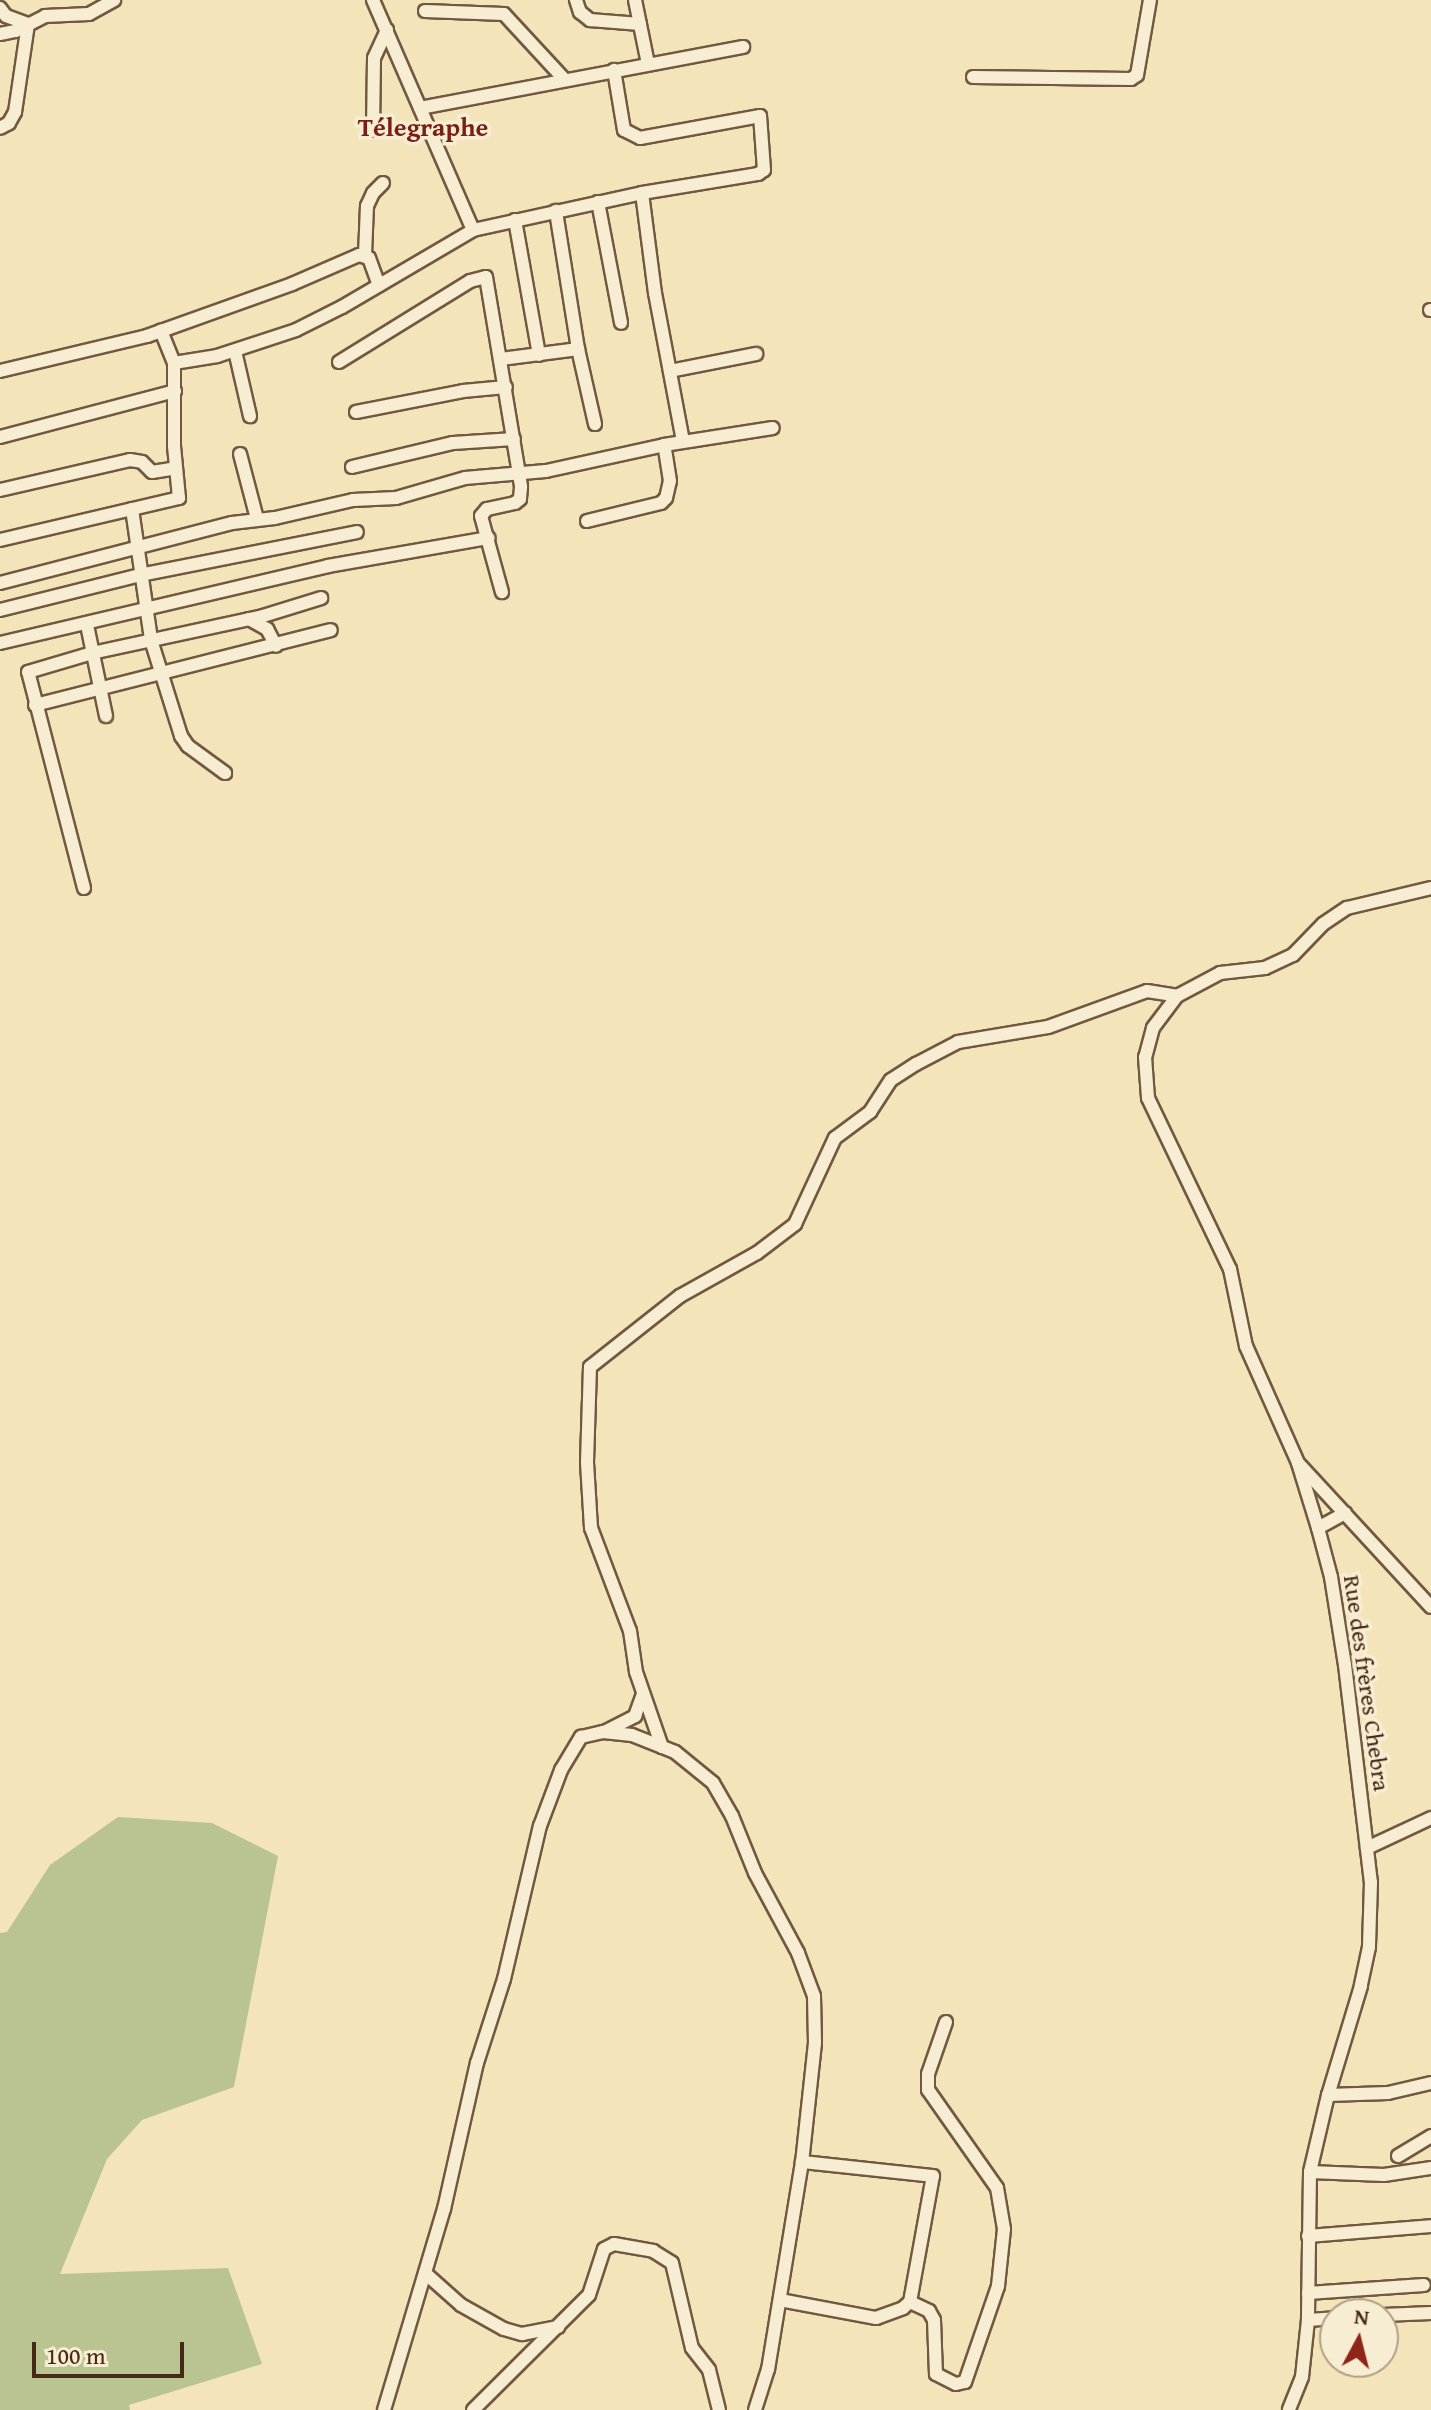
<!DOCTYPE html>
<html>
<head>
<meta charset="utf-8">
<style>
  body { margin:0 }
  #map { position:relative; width:1431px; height:2410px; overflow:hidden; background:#f3e4b9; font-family:"Gentium Book Plus",serif }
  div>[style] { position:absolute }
  .green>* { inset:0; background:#bac490 }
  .roads { filter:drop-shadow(2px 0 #725840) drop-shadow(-2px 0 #725840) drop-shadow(0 2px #725840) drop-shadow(0 -2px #725840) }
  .minor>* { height:12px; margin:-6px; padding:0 6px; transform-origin:6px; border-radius:6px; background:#f7edd2 }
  span { translate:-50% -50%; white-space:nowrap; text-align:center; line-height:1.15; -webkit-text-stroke:7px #f7edd2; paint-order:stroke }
  .street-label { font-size:24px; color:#472917 }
  .neighbourhood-label { font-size:26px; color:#7a1f14; font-weight:700 }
  .north { position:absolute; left:1319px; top:2298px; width:80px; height:80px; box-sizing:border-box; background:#f7edd2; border:2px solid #b19f87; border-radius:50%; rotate:7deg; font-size:22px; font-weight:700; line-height:32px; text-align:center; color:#472917 }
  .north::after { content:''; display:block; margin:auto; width:28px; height:36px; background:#8f2418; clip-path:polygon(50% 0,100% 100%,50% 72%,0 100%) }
  .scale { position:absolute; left:32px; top:2342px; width:152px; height:36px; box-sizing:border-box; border:4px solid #472917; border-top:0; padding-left:10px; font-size:24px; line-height:28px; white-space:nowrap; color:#472917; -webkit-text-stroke:6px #f7edd2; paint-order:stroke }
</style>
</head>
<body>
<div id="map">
  <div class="green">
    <i style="clip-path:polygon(118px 1817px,212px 1823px,278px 1856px,234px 2087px,142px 2120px,107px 2159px,60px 2274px,228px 2268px,262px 2364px,129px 2405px,130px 2410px,0 2410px,0 1933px,7px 1932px,50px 1865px)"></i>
  </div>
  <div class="roads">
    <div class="minor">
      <i style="left:576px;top:0;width:13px;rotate:72deg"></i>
      <i style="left:580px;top:12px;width:13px;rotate:39deg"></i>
      <i style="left:590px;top:20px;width:50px;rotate:4.6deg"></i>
      <i style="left:635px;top:0;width:65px;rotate:78.5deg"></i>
      <i style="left:0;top:8px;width:10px;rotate:53deg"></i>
      <i style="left:6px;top:16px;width:23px;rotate:20deg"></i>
      <i style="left:28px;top:24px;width:89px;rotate:98.4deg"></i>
      <i style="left:15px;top:112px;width:13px;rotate:119deg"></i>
      <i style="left:9px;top:123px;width:10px;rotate:151deg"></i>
      <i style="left:425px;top:11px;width:79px;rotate:2.2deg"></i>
      <i style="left:504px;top:14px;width:88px;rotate:47.3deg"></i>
      <i style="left:0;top:34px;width:16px;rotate:-11deg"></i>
      <i style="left:16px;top:31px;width:33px;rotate:-27deg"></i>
      <i style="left:45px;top:16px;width:44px;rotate:-2.6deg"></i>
      <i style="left:89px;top:14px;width:29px;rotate:-29deg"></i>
      <i style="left:973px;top:77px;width:158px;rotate:0.7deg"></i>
      <i style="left:1131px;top:79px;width:7px;rotate:-34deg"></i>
      <i style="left:1137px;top:75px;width:76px;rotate:-80.2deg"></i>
      <i style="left:420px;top:108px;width:329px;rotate:-10.7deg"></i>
      <i style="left:373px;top:130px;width:72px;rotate:-89.2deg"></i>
      <i style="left:374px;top:58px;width:31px;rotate:-65deg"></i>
      <i style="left:642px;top:193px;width:101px;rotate:82.6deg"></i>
      <i style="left:655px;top:293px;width:151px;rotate:79.3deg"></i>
      <i style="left:598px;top:202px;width:123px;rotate:79.2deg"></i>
      <i style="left:515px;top:220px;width:137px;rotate:79.9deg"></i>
      <i style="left:473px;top:230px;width:173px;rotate:-12.3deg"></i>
      <i style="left:642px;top:193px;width:118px;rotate:-9.3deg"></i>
      <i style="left:758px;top:174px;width:7px;rotate:-34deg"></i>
      <i style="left:764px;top:170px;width:54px;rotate:-94.2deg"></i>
      <i style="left:760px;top:116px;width:122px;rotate:169.6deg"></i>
      <i style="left:640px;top:138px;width:18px;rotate:-153deg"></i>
      <i style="left:624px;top:130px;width:61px;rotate:-99.5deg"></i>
      <i style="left:365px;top:255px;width:49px;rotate:-87.7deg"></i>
      <i style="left:367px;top:206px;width:14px;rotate:-65deg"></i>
      <i style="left:373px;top:193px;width:14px;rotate:-45deg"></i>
      <i style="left:1430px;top:310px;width:1px"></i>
      <i style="left:578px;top:349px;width:77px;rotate:77.2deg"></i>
      <i style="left:235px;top:351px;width:67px;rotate:77deg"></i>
      <i style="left:501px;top:359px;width:78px;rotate:-7.4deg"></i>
      <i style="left:578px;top:349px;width:140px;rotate:-99.1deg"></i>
      <i style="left:339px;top:362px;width:154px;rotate:-31.7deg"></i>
      <i style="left:470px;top:281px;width:16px;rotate:-14deg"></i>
      <i style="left:486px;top:277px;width:213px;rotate:80.5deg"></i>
      <i style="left:521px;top:487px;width:12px;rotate:95deg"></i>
      <i style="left:520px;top:499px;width:6px;rotate:141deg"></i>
      <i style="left:515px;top:503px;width:29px;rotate:168deg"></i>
      <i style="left:487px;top:509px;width:9px;rotate:131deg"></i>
      <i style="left:481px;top:516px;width:79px;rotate:74.6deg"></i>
      <i style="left:174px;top:363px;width:44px;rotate:-9.2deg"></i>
      <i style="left:217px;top:356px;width:83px;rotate:-18.2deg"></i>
      <i style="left:296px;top:330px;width:51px;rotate:-26.6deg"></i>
      <i style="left:342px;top:307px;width:152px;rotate:-30.4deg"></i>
      <i style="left:473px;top:230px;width:251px;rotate:-113.5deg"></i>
      <i style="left:0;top:371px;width:151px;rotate:-13.4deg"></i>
      <i style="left:147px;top:336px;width:154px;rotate:-19.7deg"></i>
      <i style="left:292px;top:284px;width:73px;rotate:-23.4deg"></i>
      <i style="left:359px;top:255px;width:10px;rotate:17deg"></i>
      <i style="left:369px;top:258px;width:29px;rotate:70deg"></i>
      <i style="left:670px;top:371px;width:88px;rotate:-11.2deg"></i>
      <i style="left:356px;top:412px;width:109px;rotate:-11.1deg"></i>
      <i style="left:463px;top:391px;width:43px;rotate:-5.3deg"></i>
      <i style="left:0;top:437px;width:181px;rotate:-14.7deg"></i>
      <i style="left:240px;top:454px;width:67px;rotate:75.3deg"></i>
      <i style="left:352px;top:467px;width:104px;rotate:-13.4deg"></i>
      <i style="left:453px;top:443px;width:61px;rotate:-3.8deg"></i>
      <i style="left:0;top:490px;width:133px;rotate:-13deg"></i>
      <i style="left:130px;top:460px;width:12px;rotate:9deg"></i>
      <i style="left:142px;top:462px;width:14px;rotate:45deg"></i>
      <i style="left:152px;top:472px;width:24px;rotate:-9deg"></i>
      <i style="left:132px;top:509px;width:132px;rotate:81.7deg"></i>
      <i style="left:151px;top:640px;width:101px;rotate:72.6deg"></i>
      <i style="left:181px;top:736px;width:12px;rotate:55deg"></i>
      <i style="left:188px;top:746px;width:46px;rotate:36.1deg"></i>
      <i style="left:587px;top:521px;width:76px;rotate:-13.7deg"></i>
      <i style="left:661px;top:503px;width:7px;rotate:-45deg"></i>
      <i style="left:666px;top:498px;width:17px;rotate:-77deg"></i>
      <i style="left:670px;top:481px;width:36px;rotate:-99deg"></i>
      <i style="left:0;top:540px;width:184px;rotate:-13.2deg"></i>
      <i style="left:179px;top:498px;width:52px;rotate:-95.5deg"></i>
      <i style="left:174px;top:446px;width:83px;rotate:-90deg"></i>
      <i style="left:174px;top:363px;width:35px;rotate:-112deg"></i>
      <i style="left:0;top:583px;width:240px;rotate:-14.5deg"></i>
      <i style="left:232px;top:523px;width:43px;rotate:-6.6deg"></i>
      <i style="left:275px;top:518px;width:80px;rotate:-13deg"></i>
      <i style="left:353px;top:500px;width:43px;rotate:-2.7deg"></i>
      <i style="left:396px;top:498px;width:72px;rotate:-16.2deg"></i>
      <i style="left:465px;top:478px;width:81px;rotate:-4.9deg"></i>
      <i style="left:546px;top:471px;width:121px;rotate:-12.4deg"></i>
      <i style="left:664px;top:445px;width:110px;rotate:-8.9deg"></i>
      <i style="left:0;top:610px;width:144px;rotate:-14deg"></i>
      <i style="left:140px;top:575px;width:221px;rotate:-11.2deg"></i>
      <i style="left:249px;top:619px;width:21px;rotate:29deg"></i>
      <i style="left:267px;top:629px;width:19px;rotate:62deg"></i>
      <i style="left:87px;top:625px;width:93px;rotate:78.2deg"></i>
      <i style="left:0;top:643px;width:337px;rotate:-13.2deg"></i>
      <i style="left:328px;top:566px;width:163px;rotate:-9.9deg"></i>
      <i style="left:35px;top:705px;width:305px;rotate:-14.2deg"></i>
      <i style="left:84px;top:888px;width:223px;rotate:-104.5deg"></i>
      <i style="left:28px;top:672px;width:67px;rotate:-16.5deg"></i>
      <i style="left:92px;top:653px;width:175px;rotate:-12.2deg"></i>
      <i style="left:263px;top:616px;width:61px;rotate:-17.2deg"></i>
      <i style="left:1177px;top:996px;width:40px;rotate:127deg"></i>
      <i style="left:1153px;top:1028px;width:30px;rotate:105deg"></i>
      <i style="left:1145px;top:1057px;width:41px;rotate:85.8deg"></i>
      <i style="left:1148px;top:1098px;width:190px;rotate:64.4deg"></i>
      <i style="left:1230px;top:1269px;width:79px;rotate:78.3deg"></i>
      <i style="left:1246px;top:1346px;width:128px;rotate:66deg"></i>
      <i style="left:1298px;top:1463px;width:68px;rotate:72.9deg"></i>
      <i style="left:1318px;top:1528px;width:51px;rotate:75.1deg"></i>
      <i style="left:1331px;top:1577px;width:89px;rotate:81deg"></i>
      <i style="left:1345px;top:1665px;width:219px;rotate:83.2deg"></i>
      <i style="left:1371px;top:1882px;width:65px;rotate:91.8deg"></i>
      <i style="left:1369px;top:1947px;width:40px;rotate:102deg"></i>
      <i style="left:1361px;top:1986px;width:114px;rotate:106.8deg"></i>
      <i style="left:1328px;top:2095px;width:79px;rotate:103.2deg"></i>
      <i style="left:1310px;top:2172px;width:148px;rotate:90.8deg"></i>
      <i style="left:1308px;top:2320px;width:57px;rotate:96deg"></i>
      <i style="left:1302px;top:2377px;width:35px;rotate:112deg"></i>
      <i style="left:1300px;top:1465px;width:193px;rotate:47.3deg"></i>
      <i style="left:1318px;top:1528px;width:31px;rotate:-29deg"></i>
      <i style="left:606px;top:1731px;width:33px;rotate:-27deg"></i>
      <i style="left:635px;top:1716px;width:23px;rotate:-70deg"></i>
      <i style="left:662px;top:1747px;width:79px;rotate:-109.1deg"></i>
      <i style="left:636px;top:1672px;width:41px;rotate:-98.3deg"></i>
      <i style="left:630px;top:1631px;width:110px;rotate:-110.7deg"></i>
      <i style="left:591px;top:1528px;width:66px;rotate:-93.5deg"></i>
      <i style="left:587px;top:1462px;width:95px;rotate:-88.2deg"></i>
      <i style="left:590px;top:1367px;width:115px;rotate:-38.3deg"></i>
      <i style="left:680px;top:1296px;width:88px;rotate:-29.2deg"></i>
      <i style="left:757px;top:1253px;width:48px;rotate:-37.3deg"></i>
      <i style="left:795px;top:1224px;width:95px;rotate:-65.1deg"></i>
      <i style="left:835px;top:1138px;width:44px;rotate:-36.6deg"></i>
      <i style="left:870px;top:1112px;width:38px;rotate:-57deg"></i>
      <i style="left:891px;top:1080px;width:30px;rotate:-33deg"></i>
      <i style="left:916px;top:1064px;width:47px;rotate:-27.6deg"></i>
      <i style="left:958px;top:1042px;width:91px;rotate:-9.5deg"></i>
      <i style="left:1048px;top:1027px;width:105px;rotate:-20deg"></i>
      <i style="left:1147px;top:991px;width:30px;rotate:9deg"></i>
      <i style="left:1177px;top:996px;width:49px;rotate:-28.1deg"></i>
      <i style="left:1220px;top:973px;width:45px;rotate:-6.3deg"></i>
      <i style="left:1265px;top:968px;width:31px;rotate:-25deg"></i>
      <i style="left:1293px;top:955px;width:43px;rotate:-45.9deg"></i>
      <i style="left:1323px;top:924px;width:29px;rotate:-34deg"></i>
      <i style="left:1347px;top:908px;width:86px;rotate:-13.4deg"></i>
      <i style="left:1367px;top:1848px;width:71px;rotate:-25.1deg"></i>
      <i style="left:1328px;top:2095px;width:60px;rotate:-1.9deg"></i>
      <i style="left:1388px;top:2093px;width:44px;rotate:-13.1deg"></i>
      <i style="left:1398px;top:2156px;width:39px;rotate:-31deg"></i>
      <i style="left:1310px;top:2172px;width:74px;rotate:2.3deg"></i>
      <i style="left:1384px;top:2175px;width:48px;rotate:-8.5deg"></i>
      <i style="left:1308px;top:2236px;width:123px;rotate:-4.6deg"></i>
      <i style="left:425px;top:2273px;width:48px;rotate:41.6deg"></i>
      <i style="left:461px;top:2305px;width:49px;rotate:29.2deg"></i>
      <i style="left:504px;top:2329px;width:19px;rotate:16deg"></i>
      <i style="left:522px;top:2334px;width:37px;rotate:-11deg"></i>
      <i style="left:1308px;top:2293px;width:116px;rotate:-3.9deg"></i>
      <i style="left:780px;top:2300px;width:98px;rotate:10.6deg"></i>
      <i style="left:876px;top:2318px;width:29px;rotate:-20deg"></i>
      <i style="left:903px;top:2308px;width:9px;rotate:-41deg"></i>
      <i style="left:910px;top:2302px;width:128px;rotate:-79.7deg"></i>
      <i style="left:933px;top:2176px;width:132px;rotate:-173.9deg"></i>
      <i style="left:910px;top:2302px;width:21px;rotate:25deg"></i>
      <i style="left:929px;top:2311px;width:10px;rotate:61deg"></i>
      <i style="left:934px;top:2320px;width:54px;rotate:87.9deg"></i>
      <i style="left:936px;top:2374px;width:22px;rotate:27deg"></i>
      <i style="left:956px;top:2384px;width:9px;rotate:-13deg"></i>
      <i style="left:965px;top:2382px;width:102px;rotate:-71deg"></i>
      <i style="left:998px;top:2286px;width:57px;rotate:-84deg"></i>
      <i style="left:1004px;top:2229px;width:42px;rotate:-99.7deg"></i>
      <i style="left:997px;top:2188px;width:120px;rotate:-125.1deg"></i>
      <i style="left:928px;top:2090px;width:16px;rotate:-90deg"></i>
      <i style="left:928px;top:2074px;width:55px;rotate:-70.9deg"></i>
      <i style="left:1383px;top:2315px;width:48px;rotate:-2.4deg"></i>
      <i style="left:1308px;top:2320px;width:27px;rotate:-4deg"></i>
      <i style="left:384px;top:2410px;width:210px;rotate:-73.4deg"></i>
      <i style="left:444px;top:2209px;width:150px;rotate:-77.3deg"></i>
      <i style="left:477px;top:2063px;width:88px;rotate:-72.2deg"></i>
      <i style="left:504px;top:1979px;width:157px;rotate:-76.8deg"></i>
      <i style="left:540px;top:1826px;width:60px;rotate:-69.4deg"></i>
      <i style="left:561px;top:1770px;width:39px;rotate:-59deg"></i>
      <i style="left:581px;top:1737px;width:23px;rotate:-13deg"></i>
      <i style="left:603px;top:1732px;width:29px;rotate:6deg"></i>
      <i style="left:632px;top:1735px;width:46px;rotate:21.6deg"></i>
      <i style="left:675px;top:1752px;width:49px;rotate:39.2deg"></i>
      <i style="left:713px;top:1783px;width:38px;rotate:60deg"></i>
      <i style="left:732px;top:1816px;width:61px;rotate:68deg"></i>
      <i style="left:755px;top:1873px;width:91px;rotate:61.7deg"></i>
      <i style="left:798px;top:1953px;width:46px;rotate:69.6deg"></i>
      <i style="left:814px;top:1996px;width:47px;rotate:88.8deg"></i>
      <i style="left:815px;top:2043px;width:120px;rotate:96.2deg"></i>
      <i style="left:802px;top:2162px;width:210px;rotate:99.3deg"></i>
      <i style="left:768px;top:2369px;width:43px;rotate:107.6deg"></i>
      <i style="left:473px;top:2410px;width:163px;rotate:-44.8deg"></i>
      <i style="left:589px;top:2295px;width:48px;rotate:-71.9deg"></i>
      <i style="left:604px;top:2249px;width:11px;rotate:-27deg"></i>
      <i style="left:614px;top:2244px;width:40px;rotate:10deg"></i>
      <i style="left:653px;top:2251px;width:22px;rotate:32deg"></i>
      <i style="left:672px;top:2263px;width:87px;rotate:76.8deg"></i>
      <i style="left:692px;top:2348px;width:28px;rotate:52deg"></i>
      <i style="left:709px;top:2370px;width:41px;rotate:76deg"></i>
    </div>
  </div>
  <div class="street-label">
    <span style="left:1367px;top:1683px;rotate:82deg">Rue des frères Chebra</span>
  </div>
  <div class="neighbourhood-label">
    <span style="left:423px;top:127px">Télegraphe</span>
  </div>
  <div class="north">N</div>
  <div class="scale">100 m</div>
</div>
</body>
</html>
